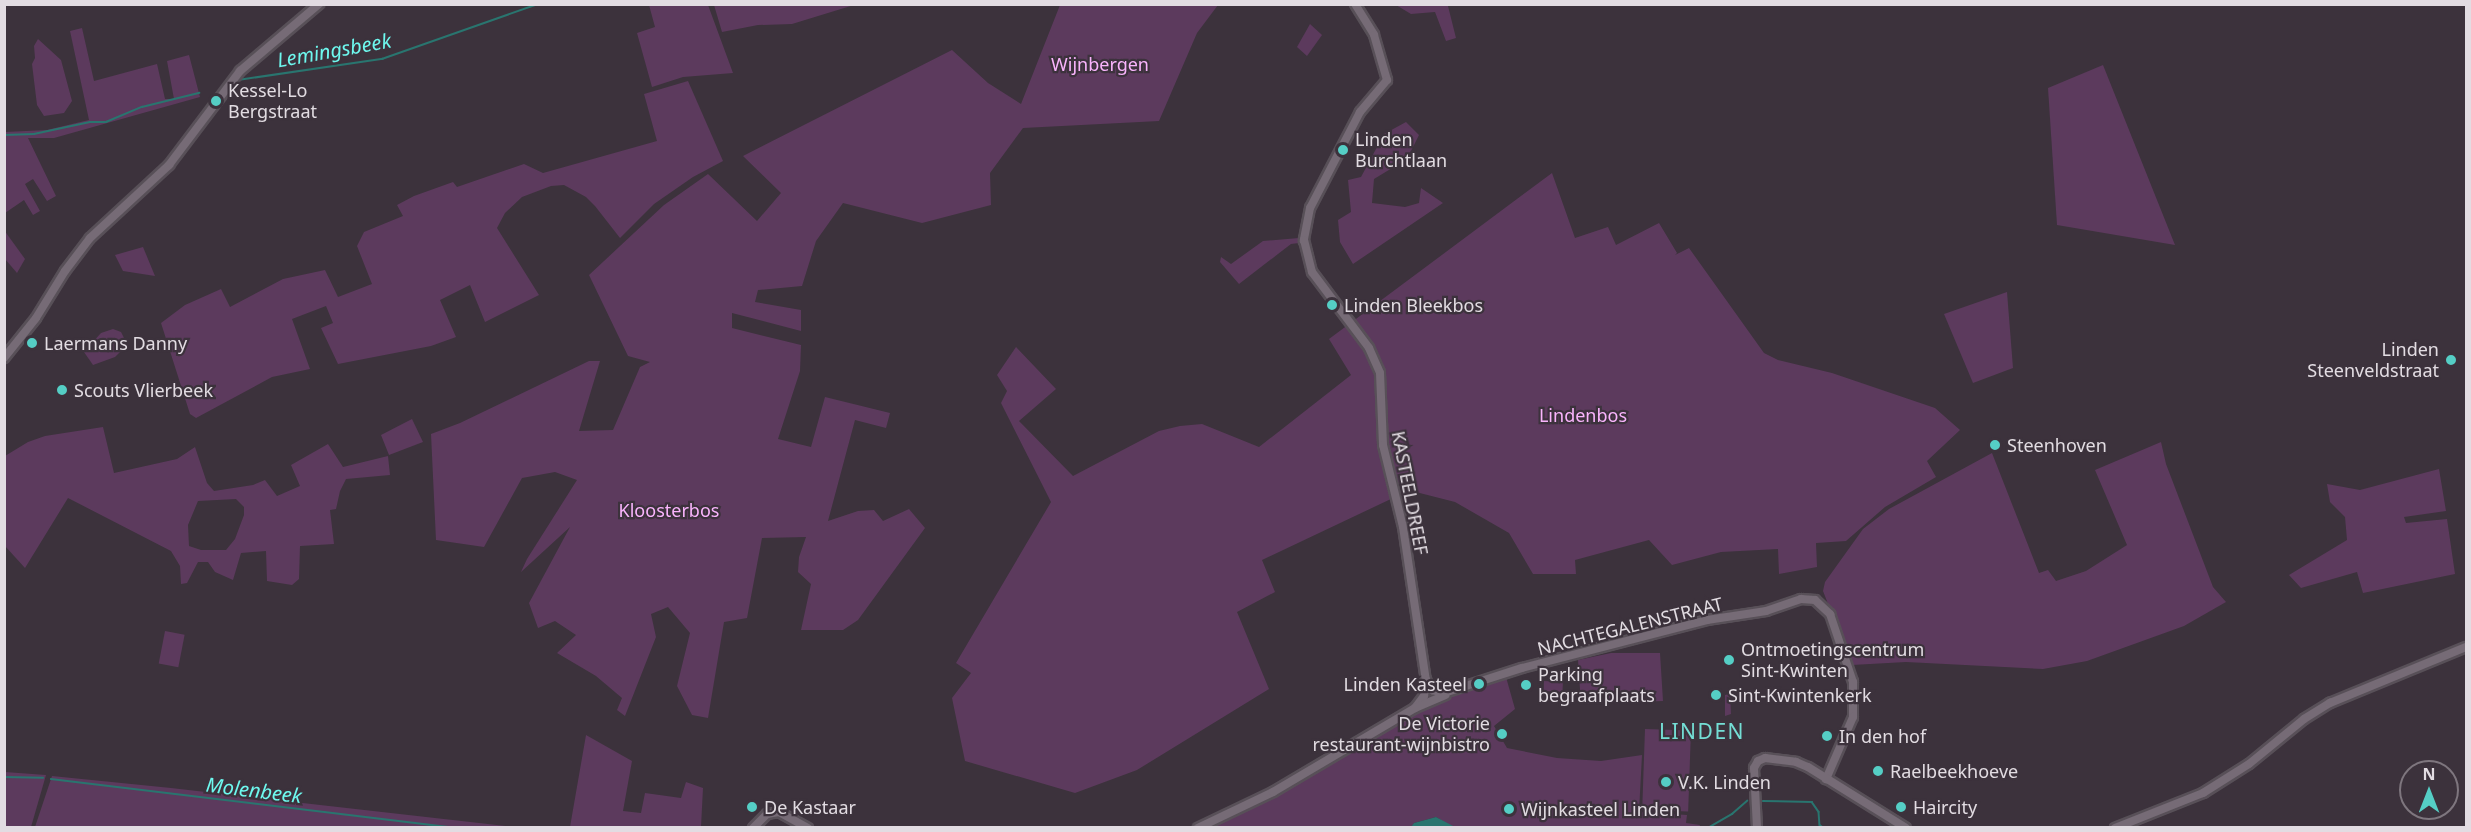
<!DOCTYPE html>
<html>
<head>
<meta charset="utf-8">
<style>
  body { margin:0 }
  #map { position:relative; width:2471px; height:832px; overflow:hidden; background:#3c323c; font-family:"Noto Sans",sans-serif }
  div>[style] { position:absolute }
  .green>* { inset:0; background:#5c3a5d; transform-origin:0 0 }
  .water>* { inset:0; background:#29756f }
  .stream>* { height:1.5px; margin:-0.75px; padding:0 0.75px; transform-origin:0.75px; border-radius:0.75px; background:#29756f }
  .roads { filter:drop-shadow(2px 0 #585058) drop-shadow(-2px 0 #585058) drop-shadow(0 2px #585058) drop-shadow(0 -2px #585058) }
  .tertiary>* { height:8px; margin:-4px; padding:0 4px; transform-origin:4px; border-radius:4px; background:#766b76 }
  .dots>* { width:16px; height:16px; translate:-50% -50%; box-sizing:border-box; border:3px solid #3c323c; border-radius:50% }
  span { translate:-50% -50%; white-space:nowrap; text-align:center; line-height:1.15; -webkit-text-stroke:4.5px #3c323c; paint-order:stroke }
  .park-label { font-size:18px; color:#f9b4fc }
  .poi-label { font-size:18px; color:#e2dce2 }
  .left { translate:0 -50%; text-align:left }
  .right { translate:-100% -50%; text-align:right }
  .street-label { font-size:18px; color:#e2dce2 }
  .water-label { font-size:20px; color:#6ef9ef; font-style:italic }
  .quarter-label { font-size:21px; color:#74ded5; letter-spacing:1.5px }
  .frame { position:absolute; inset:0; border:6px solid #e2dce2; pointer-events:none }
  .north { position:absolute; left:2399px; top:760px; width:60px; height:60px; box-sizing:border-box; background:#3c323c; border:2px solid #7e767e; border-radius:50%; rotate:0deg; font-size:16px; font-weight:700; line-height:24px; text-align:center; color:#e2dce2 }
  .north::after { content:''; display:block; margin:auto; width:21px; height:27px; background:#55cec5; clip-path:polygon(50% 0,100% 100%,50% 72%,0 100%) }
</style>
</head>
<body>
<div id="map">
  <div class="green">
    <i style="clip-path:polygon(649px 5px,708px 5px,733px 73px,683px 77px,652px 87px,637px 33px,655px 27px)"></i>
    <i style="clip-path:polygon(714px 5px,714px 4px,854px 5px,792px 24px,758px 25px,722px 32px)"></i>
    <i style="clip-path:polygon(1060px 5px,1218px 5px,1197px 33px,1159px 121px,1023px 128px,990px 173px,991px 205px,922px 223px,843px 203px,816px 241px,802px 286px,758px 290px,755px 302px,801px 310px,801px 331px,732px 313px,732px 328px,801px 345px,800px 371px,778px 439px,811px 447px,825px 397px,890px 413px,886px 428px,855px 420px,828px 521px,858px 511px,874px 510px,883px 521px,909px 509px,925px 528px,858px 620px,843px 630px,801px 630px,811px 584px,798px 572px,799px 557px,806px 537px,762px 538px,747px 618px,724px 622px,708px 718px,692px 715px,677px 686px,690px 633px,668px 607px,651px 614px,656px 637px,625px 716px,617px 710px,622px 698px,596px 676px,557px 653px,576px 635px,555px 621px,538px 628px,529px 603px,570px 527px,521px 572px,527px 559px,577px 480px,555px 472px,522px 478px,484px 547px,436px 540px,431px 434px,460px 423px,589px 361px,600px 361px,579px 431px,613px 430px,640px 367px,650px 362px,628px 356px,589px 275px,664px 205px,708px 174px,757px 221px,781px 193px,743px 156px,952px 50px,988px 83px,1021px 104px)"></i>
    <i style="clip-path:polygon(1396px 5px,1451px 5px,1448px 6px,1456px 38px,1446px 41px,1435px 12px,1411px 14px)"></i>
    <i style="clip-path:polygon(1310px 24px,1322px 35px,1307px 56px,1297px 47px)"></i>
    <i style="clip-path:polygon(82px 28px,94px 81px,157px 64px,165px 99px,174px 99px,167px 61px,189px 55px,200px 97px,54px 138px,28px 138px,56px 196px,47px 201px,33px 179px,25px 184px,40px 211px,33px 215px,24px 200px,5px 213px,5px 132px,47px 130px,89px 120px,70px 31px)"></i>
    <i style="clip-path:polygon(38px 39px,61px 60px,72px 101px,64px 113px,44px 116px,37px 105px,32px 64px,35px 58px,34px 46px)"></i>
    <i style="clip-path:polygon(2103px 65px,2175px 245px,2057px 225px,2048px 88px)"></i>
    <i style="clip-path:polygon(688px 81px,723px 161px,693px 177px,654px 204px,620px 238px,595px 206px,586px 197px,564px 185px,551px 186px,522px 197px,505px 213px,497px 228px,539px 295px,485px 322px,470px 285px,440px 300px,456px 337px,431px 346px,338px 364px,321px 328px,333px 323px,326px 306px,292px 319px,310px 369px,272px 377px,196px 418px,190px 414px,161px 323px,185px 305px,221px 289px,230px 307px,283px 279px,325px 270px,338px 297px,372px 284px,357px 246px,364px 232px,403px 216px,397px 205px,414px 196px,453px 182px,457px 187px,524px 164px,543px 173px,657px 141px,644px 94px)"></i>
    <i style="clip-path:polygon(1406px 122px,1419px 135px,1407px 159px,1374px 179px,1372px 203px,1405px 207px,1419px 203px,1421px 188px,1443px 203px,1353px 264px,1340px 242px,1338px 220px,1351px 212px,1348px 180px,1361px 177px,1384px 134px)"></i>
    <i style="clip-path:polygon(1552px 173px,1575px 238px,1608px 227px,1616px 245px,1659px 223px,1677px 253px,1675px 255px,1689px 248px,1764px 353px,1778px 360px,1832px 373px,1935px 408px,1960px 430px,1927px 461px,1936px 477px,1885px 507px,1846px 541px,1816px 543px,1817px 567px,1779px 574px,1778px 549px,1721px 552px,1672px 565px,1649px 540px,1575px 560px,1576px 574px,1533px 574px,1509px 533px,1455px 502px,1404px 489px,1397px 481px,1393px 498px,1262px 560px,1275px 592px,1237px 612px,1269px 689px,1137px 770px,1075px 793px,965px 761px,952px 698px,971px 673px,956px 663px,1051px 502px,1001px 403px,1007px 391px,997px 375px,1016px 347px,1056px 389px,1019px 421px,1073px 476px,1159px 431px,1180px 426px,1202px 424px,1259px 447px,1351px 375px,1329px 339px)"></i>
    <i style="clip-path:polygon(4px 230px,25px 259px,17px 273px,5px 259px)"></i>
    <i style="clip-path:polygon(1299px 238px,1299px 243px,1291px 244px,1239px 284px,1220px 262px,1221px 257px,1231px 264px,1263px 241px)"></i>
    <i style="clip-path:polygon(143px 247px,155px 276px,123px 271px,115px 255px)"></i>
    <i style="clip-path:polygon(2007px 292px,2013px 368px,1973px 383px,1944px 314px)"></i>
    <i style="clip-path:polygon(113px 329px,121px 332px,125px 340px,124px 348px,115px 357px,93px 365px,84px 352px,101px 333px)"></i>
    <i style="clip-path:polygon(412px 419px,423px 442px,389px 455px,381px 435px)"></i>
    <i style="clip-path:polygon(evenodd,103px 427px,114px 473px,177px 459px,195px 447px,207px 483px,214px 491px,253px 485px,265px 480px,277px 496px,300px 486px,291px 465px,328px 444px,343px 467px,388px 456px,390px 475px,346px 479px,340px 491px,336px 509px,330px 510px,334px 544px,300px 546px,299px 579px,292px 585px,267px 581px,266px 551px,241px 553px,233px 580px,215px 572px,208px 562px,198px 562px,187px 583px,181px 584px,180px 566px,171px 551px,68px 498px,25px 568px,5px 546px,5px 456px,28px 442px,45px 436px,103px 427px,236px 499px,244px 507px,244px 515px,235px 539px,226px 550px,201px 550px,189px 546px,188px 525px,198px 501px,236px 499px)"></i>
    <i style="clip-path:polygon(2161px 442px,2166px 464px,2213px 587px,2226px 602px,2184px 626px,2087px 661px,2043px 669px,1906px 662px,1852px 665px,1823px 591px,1825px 582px,1863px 529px,1889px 509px,1992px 453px,2039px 573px,2048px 570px,2056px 581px,2086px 571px,2127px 545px,2095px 470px)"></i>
    <i style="clip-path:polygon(2439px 469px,2446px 511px,2404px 517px,2406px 523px,2447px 519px,2455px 574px,2363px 593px,2357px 572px,2301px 588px,2289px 575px,2347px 540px,2345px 517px,2330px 502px,2327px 484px,2360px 490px)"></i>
    <i style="left:165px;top:631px;width:20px;height:33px;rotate:11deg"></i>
    <i style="clip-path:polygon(1611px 653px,1660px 653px,1663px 701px,1581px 704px,1578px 660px)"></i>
    <i style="clip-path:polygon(1506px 677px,1515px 709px,1494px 726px,1507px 748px,1557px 758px,1601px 761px,1642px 755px,1639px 812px,1687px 815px,1686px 823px,1700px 825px,1699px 828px,1455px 828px,1436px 817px,1414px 823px,1411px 828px,1207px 828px,1432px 702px)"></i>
    <i style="left:1544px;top:681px;width:19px;height:10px;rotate:3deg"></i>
    <i style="clip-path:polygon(1730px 694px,1731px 714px,1725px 716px,1725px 695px)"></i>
    <i style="left:1645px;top:729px;width:46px;height:81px;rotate:2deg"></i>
    <i style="clip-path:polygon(586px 735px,632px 761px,623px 811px,641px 813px,645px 793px,681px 798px,686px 782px,703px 788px,701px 827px,570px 827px)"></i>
    <i style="clip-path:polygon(5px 772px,46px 775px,31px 827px,5px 827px)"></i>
    <i style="clip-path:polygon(52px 776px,171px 788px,515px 827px,35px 827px)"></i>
  </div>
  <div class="water">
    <i style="clip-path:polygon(1436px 817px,1455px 827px,1411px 827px,1414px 823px)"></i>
  </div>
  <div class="stream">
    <i style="left:238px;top:80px;width:146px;rotate:-8.3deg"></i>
    <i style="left:382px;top:59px;width:165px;rotate:-19.4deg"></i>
    <i style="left:4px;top:135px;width:30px;rotate:-2deg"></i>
    <i style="left:34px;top:134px;width:57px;rotate:-12.1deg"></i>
    <i style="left:90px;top:122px;width:16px"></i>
    <i style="left:106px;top:122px;width:39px;rotate:-23deg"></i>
    <i style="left:142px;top:107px;width:59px;rotate:-13.8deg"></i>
    <i style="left:4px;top:777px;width:39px;rotate:1deg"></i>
    <i style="left:51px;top:779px;width:406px;rotate:6.9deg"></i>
    <i style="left:1763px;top:801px;width:49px;rotate:1.2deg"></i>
    <i style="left:1812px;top:802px;width:12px;rotate:55deg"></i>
    <i style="left:1819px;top:812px;width:13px;rotate:86deg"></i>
    <i style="left:1820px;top:825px;width:5px;rotate:37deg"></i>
    <i style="left:1708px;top:828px;width:28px;rotate:-30deg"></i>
    <i style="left:1732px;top:814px;width:20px;rotate:-41deg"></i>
  </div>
  <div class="roads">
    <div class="tertiary">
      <i style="left:1355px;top:4px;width:36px;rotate:58deg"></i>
      <i style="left:1374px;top:35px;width:47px;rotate:73.9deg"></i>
      <i style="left:1387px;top:80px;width:42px;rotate:130.2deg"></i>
      <i style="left:1360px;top:112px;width:108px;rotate:117.5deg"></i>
      <i style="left:1310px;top:208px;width:33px;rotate:101deg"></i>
      <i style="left:1304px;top:240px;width:33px;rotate:76deg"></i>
      <i style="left:1312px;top:272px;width:95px;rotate:53.1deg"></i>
      <i style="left:1369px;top:348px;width:27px;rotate:66deg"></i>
      <i style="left:1380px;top:373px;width:72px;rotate:87.6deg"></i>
      <i style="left:1383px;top:445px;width:84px;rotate:76.3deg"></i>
      <i style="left:1403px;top:527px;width:155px;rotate:81.5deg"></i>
      <i style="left:1426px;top:680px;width:16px;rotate:97deg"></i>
      <i style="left:1424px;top:696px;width:15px;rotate:127deg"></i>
      <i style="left:4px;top:358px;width:51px;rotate:-51.3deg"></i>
      <i style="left:36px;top:318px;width:55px;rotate:-58.3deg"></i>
      <i style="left:65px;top:271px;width:41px;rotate:-52.9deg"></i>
      <i style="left:90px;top:238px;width:108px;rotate:-42.7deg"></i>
      <i style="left:169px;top:165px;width:118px;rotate:-52.9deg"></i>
      <i style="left:240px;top:71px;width:104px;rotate:-40.3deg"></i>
      <i style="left:1426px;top:680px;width:12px;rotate:59deg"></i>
      <i style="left:1432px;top:690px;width:12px;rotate:14deg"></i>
      <i style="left:1444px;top:693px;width:82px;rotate:-17.8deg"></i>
      <i style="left:1522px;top:668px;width:191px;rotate:-14.5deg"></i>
      <i style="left:1707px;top:620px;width:60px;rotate:-8.7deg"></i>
      <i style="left:1766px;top:611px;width:37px;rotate:-19deg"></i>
      <i style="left:1801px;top:599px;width:14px;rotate:4deg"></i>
      <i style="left:1815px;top:600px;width:21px;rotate:43deg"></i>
      <i style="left:1830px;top:614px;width:72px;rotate:71.3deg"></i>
      <i style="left:1853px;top:682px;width:35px;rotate:90deg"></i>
      <i style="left:1853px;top:717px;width:68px;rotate:113.5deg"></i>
      <i style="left:753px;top:828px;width:20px;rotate:-45deg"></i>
      <i style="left:767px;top:814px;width:12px;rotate:-9deg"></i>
      <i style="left:779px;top:812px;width:33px;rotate:29deg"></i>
      <i style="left:1198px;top:828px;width:83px;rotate:-25.6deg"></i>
      <i style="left:1273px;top:792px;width:165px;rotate:-30.6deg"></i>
      <i style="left:1415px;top:708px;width:33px;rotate:-23deg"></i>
      <i style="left:1757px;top:828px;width:60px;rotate:-92.9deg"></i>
      <i style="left:1754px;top:768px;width:8px;rotate:-60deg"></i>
      <i style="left:1758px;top:761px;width:8px;rotate:-23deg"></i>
      <i style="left:1765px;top:758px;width:31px;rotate:7deg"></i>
      <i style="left:1796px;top:762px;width:13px;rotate:23deg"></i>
      <i style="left:1808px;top:767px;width:115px;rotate:31.9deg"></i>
      <i style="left:2115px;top:828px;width:95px;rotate:-21.7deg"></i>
      <i style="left:2203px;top:793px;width:54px;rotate:-32.2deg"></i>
      <i style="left:2249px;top:764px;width:71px;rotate:-39.3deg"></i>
      <i style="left:2304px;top:719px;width:31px;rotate:-32deg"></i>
      <i style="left:2330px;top:703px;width:147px;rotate:-22.4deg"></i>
    </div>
  </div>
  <div class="dots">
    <i style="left:216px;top:101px;background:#55cec5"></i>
    <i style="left:1343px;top:150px;background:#55cec5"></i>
    <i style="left:1332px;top:305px;background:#55cec5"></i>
    <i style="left:32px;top:343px;background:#55cec5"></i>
    <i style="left:2451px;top:360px;background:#55cec5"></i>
    <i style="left:62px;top:390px;background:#55cec5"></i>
    <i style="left:1995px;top:445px;background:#55cec5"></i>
    <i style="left:1729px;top:660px;background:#55cec5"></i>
    <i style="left:1479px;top:684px;background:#55cec5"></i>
    <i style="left:1526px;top:685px;background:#55cec5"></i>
    <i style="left:1716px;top:695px;background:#55cec5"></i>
    <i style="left:1502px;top:734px;background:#55cec5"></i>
    <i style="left:1827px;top:736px;background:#55cec5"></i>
    <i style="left:1878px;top:771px;background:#55cec5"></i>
    <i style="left:1666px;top:782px;background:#55cec5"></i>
    <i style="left:752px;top:807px;background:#55cec5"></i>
    <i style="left:1901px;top:807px;background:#55cec5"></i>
    <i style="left:1509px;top:809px;background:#55cec5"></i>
  </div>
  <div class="park-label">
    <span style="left:1100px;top:64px">Wijnbergen</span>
    <span style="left:1583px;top:415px">Lindenbos</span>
    <span style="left:669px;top:510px">Kloosterbos</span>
  </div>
  <div class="poi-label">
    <span class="left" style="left:228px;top:101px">Kessel-Lo<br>Bergstraat</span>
    <span class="left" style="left:1355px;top:150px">Linden<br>Burchtlaan</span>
    <span class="left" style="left:1344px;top:305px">Linden Bleekbos</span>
    <span class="left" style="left:44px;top:343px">Laermans Danny</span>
    <span class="right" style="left:2439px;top:360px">Linden<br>Steenveldstraat</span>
    <span class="left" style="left:74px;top:390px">Scouts Vlierbeek</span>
    <span class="left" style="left:2007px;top:445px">Steenhoven</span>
    <span class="left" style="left:1741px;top:660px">Ontmoetingscentrum<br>Sint-Kwinten</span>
    <span class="left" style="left:1538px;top:685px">Parking<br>begraafplaats</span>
    <span class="right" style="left:1467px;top:684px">Linden Kasteel</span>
    <span class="left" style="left:1728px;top:695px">Sint-Kwintenkerk</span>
    <span class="right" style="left:1490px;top:734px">De Victorie<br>restaurant-wijnbistro</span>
    <span class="left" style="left:1839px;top:736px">In den hof</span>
    <span class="left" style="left:1890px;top:771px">Raelbeekhoeve</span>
    <span class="left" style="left:1678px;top:782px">V.K. Linden</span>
    <span class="left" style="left:764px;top:807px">De Kastaar</span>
    <span class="left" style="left:1913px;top:807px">Haircity</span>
    <span class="left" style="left:1521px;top:809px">Wijnkasteel Linden</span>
  </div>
  <div class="street-label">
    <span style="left:1410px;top:493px;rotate:79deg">KASTEELDREEF</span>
    <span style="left:1630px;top:626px;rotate:-14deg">NACHTEGALENSTRAAT</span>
  </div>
  <div class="water-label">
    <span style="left:334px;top:50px;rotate:-10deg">Lemingsbeek</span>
    <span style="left:254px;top:790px;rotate:7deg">Molenbeek</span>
  </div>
  <div class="quarter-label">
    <span style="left:1702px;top:731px">LINDEN</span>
  </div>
  <div class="frame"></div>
  <div class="north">N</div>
</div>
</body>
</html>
